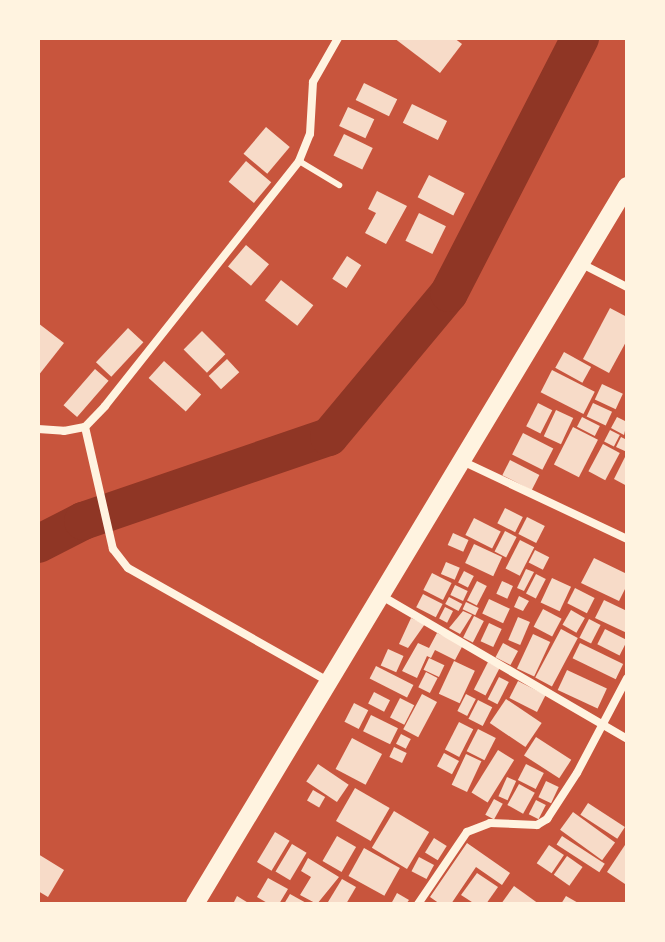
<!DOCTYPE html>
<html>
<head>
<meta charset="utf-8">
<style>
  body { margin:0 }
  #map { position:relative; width:665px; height:942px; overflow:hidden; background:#c8553d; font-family:"DM Sans",sans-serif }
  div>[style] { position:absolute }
  .river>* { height:38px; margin:-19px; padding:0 19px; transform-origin:19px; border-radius:19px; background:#8f3625 }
  .building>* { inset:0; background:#f7dbc8; transform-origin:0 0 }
  .service>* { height:6px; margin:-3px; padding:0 3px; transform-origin:3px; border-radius:3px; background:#fff3e0 }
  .minor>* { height:8px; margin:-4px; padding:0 4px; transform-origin:4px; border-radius:4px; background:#fff3e0 }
  .primary>* { height:18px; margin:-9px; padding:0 9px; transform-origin:9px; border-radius:9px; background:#fff3e0 }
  span { translate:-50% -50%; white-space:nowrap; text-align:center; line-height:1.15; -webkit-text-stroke:6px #fff3e0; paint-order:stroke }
  .frame { position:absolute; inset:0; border:40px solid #fff3e0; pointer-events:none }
</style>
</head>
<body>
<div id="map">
  <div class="river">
    <i style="left:38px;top:544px;width:51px;rotate:-27.1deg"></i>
    <i style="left:83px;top:521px;width:260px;rotate:-18.9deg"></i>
    <i style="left:329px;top:437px;width:187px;rotate:-50.2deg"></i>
    <i style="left:449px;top:293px;width:287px;rotate:-62.8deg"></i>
  </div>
  <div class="building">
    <i style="clip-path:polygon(394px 38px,454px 38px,462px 44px,440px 73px)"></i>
    <i style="left:364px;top:83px;width:37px;height:19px;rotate:26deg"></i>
    <i style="left:412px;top:104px;width:39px;height:21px;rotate:26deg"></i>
    <i style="left:348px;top:107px;width:29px;height:21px;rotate:25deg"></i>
    <i style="left:266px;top:127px;width:31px;height:35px;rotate:40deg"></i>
    <i style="left:344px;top:134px;width:32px;height:24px;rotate:26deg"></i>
    <i style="left:246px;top:161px;width:33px;height:27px;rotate:40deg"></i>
    <i style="left:429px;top:175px;width:40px;height:25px;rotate:27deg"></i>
    <i style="clip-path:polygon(377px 191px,407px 206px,386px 244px,365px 233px,376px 213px,368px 209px)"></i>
    <i style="left:419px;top:213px;width:30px;height:31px;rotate:26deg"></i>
    <i style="left:246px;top:245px;width:30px;height:28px;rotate:40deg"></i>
    <i style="left:347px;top:256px;width:17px;height:27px;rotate:33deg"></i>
    <i style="left:281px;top:280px;width:41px;height:26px;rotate:38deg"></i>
    <i style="clip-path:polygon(610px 308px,627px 317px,627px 340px,609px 373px,583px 359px)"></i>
    <i style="clip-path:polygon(38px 323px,64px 343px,38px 376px)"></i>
    <i style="left:128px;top:328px;width:21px;height:47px;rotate:43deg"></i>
    <i style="left:202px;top:331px;width:33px;height:26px;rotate:45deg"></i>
    <i style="left:564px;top:352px;width:31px;height:18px;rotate:29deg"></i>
    <i style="left:227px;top:359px;width:18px;height:25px;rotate:47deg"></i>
    <i style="left:164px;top:361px;width:50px;height:23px;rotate:42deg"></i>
    <i style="left:95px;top:369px;width:18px;height:48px;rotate:41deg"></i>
    <i style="left:552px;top:370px;width:48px;height:25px;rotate:27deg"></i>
    <i style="left:602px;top:384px;width:23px;height:17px;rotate:25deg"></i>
    <i style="left:538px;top:403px;width:16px;height:26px;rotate:27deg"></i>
    <i style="left:593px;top:403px;width:21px;height:15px;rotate:25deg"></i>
    <i style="left:556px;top:410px;width:19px;height:29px;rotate:25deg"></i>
    <i style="left:582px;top:417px;width:20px;height:11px;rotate:27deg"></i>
    <i style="clip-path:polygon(617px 417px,627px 422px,624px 435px,611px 428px)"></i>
    <i style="left:573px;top:427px;width:28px;height:42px;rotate:27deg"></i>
    <i style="left:610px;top:430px;width:11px;height:13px;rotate:27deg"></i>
    <i style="left:523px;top:433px;width:34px;height:24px;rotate:27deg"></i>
    <i style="clip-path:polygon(621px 437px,627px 440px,627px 452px,616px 447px)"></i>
    <i style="left:603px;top:444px;width:19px;height:31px;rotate:28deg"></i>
    <i style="clip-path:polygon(627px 453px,627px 486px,614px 479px)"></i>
    <i style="left:510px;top:460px;width:33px;height:17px;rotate:27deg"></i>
    <i style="left:505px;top:508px;width:20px;height:17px;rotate:27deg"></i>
    <i style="left:527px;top:517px;width:20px;height:19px;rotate:27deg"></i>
    <i style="left:474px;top:518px;width:30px;height:19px;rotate:27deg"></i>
    <i style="left:505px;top:531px;width:13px;height:23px;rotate:27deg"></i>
    <i style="left:453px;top:533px;width:17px;height:13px;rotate:24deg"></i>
    <i style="left:520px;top:540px;width:16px;height:32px;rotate:27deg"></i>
    <i style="left:474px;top:544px;width:31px;height:21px;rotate:25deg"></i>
    <i style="left:535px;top:550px;width:16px;height:14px;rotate:27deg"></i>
    <i style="clip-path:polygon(594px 558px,627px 574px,627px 585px,619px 601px,581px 583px)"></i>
    <i style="left:446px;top:562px;width:15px;height:13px;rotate:23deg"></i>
    <i style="clip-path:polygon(526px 569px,534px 572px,524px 591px,517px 588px)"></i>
    <i style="left:464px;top:571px;width:11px;height:13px;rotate:27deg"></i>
    <i style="left:432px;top:573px;width:22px;height:19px;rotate:27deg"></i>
    <i style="left:536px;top:574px;width:11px;height:22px;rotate:27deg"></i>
    <i style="left:552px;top:578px;width:21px;height:27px;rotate:25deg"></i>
    <i style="left:477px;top:581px;width:11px;height:22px;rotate:27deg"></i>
    <i style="left:502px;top:581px;width:12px;height:14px;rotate:24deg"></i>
    <i style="left:455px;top:585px;width:14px;height:11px;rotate:25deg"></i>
    <i style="left:575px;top:588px;width:22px;height:17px;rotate:27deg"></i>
    <i style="left:423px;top:594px;width:22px;height:15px;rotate:27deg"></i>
    <i style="clip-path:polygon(519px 596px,529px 601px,523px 611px,514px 607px)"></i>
    <i style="left:449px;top:597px;width:15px;height:8px;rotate:28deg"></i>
    <i style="left:489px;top:599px;width:23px;height:16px;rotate:25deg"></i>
    <i style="clip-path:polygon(604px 600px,627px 611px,627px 633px,595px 618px)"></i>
    <i style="left:466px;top:602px;width:14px;height:8px;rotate:25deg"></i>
    <i style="left:445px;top:607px;width:9px;height:13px;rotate:27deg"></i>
    <i style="left:543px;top:609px;width:21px;height:20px;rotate:28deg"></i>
    <i style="left:571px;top:610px;width:16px;height:17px;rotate:30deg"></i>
    <i style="clip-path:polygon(463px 611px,472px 615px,460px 634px,449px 628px)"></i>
    <i style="left:474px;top:616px;width:11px;height:24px;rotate:27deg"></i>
    <i style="left:518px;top:617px;width:13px;height:25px;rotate:23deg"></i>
    <i style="clip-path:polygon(411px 618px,425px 624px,408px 648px,399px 644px)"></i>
    <i style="left:589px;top:619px;width:13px;height:21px;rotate:27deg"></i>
    <i style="left:489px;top:623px;width:14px;height:20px;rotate:25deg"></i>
    <i style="left:561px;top:629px;width:19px;height:55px;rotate:28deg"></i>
    <i style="left:605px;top:629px;width:25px;height:17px;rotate:27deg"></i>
    <i style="clip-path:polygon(437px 633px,463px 645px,455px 660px,435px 650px,431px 658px,427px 656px,417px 678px,402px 671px,418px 643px,429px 648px)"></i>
    <i style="left:533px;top:634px;width:19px;height:38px;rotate:25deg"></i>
    <i style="left:503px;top:643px;width:17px;height:16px;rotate:28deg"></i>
    <i style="left:580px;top:643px;width:48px;height:17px;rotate:26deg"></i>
    <i style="left:388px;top:649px;width:17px;height:18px;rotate:24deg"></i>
    <i style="left:429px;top:658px;width:17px;height:13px;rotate:25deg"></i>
    <i style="left:454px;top:661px;width:23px;height:36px;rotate:25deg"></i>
    <i style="left:488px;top:662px;width:13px;height:31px;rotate:27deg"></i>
    <i style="left:376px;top:666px;width:42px;height:14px;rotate:27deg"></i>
    <i style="left:567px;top:670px;width:44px;height:22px;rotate:25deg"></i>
    <i style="left:426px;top:672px;width:13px;height:17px;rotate:27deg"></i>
    <i style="left:499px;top:677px;width:11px;height:25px;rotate:27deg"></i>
    <i style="left:518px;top:681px;width:31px;height:19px;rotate:27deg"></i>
    <i style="left:374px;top:692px;width:18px;height:13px;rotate:27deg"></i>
    <i style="left:422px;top:694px;width:17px;height:40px;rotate:28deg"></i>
    <i style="left:466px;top:694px;width:11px;height:19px;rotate:27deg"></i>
    <i style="left:400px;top:698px;width:16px;height:22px;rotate:27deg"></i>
    <i style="left:506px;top:699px;width:43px;height:29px;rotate:34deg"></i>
    <i style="left:478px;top:700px;width:16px;height:21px;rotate:27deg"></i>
    <i style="left:354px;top:703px;width:16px;height:21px;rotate:27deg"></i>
    <i style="left:371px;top:715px;width:30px;height:18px;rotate:26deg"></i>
    <i style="left:459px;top:722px;width:16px;height:31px;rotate:27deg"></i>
    <i style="left:478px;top:729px;width:20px;height:25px;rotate:27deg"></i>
    <i style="left:401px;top:734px;width:11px;height:11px;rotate:27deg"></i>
    <i style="left:536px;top:737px;width:42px;height:22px;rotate:33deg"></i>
    <i style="left:352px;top:738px;width:34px;height:35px;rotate:28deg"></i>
    <i style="left:394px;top:747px;width:14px;height:11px;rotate:25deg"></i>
    <i style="left:498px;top:750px;width:19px;height:50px;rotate:32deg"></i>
    <i style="left:444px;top:753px;width:17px;height:15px;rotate:28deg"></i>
    <i style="left:466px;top:754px;width:17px;height:34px;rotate:25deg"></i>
    <i style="left:318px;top:764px;width:37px;height:21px;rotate:34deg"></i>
    <i style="left:526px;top:764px;width:20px;height:18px;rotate:27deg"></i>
    <i style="left:507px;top:777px;width:10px;height:21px;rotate:24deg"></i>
    <i style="left:546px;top:781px;width:14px;height:18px;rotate:25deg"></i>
    <i style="left:519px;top:784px;width:18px;height:24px;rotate:29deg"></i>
    <i style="left:355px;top:788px;width:40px;height:38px;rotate:30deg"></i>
    <i style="left:313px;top:790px;width:14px;height:12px;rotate:30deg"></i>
    <i style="left:494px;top:799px;width:10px;height:18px;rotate:29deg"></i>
    <i style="left:536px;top:800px;width:11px;height:16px;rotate:27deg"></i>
    <i style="left:588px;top:803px;width:44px;height:14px;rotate:33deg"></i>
    <i style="left:394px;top:811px;width:41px;height:43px;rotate:31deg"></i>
    <i style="left:573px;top:812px;width:52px;height:22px;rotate:36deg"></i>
    <i style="left:275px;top:832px;width:17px;height:35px;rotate:31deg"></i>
    <i style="left:337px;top:836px;width:22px;height:29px;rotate:30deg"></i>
    <i style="left:562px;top:836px;width:51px;height:10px;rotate:33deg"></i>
    <i style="left:434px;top:838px;width:15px;height:17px;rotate:32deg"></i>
    <i style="clip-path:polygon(627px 842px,627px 880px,625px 884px,607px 872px)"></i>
    <i style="clip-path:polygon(467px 843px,510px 873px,502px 885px,476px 867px,451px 904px,440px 904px,430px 897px)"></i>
    <i style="left:292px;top:844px;width:17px;height:32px;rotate:31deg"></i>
    <i style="left:549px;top:845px;width:18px;height:22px;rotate:34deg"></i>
    <i style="left:364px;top:848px;width:41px;height:32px;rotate:29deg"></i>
    <i style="clip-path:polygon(38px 854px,64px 870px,48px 897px,38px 891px)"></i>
    <i style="left:567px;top:856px;width:19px;height:23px;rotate:35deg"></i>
    <i style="left:419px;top:857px;width:17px;height:16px;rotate:28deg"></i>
    <i style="clip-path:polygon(308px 858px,339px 877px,317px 904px,300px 895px,311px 877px,301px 871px)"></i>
    <i style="clip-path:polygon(477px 873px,498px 887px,486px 904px,475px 904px,461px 895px)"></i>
    <i style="clip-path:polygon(268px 878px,288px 889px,279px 904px,269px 904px,257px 897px)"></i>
    <i style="clip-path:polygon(342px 879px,356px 887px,346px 904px,331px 904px,328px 902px)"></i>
    <i style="clip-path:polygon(514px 886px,539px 904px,501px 904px)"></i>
    <i style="clip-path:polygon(397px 893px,409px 900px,406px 904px,391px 904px)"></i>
    <i style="clip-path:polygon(290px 894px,308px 904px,284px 904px)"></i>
    <i style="clip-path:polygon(237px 896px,250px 904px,233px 904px)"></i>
    <i style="clip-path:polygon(566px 896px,580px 904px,561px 904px)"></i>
  </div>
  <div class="service">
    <i style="left:299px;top:161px;width:47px;rotate:31deg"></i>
  </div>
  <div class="minor">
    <i style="left:582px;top:264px;width:51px;rotate:27.1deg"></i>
    <i style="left:85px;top:427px;width:125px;rotate:77.1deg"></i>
    <i style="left:113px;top:549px;width:24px;rotate:52deg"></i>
    <i style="left:128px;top:568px;width:230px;rotate:29.5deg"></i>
    <i style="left:38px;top:429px;width:26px;rotate:4deg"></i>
    <i style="left:64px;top:431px;width:21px;rotate:-11deg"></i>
    <i style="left:85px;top:427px;width:29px;rotate:-46deg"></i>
    <i style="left:105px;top:406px;width:313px;rotate:-51.6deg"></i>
    <i style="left:299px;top:161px;width:29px;rotate:-68deg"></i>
    <i style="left:310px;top:134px;width:52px;rotate:-86.7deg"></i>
    <i style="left:313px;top:82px;width:51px;rotate:-60.4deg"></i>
    <i style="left:462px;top:461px;width:183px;rotate:25.3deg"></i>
    <i style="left:380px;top:595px;width:286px;rotate:30.2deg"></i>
    <i style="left:418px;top:904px;width:87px;rotate:-55.8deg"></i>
    <i style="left:467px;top:832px;width:25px;rotate:-21deg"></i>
    <i style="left:490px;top:823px;width:47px;rotate:2.4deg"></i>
    <i style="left:537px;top:825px;width:12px;rotate:-31deg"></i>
    <i style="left:547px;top:819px;width:55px;rotate:-56.9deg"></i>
    <i style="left:577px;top:773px;width:107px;rotate:-62.2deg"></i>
  </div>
  <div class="primary">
    <i style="left:195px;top:904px;width:838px;rotate:-58.97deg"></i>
  </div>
  <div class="frame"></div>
</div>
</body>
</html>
